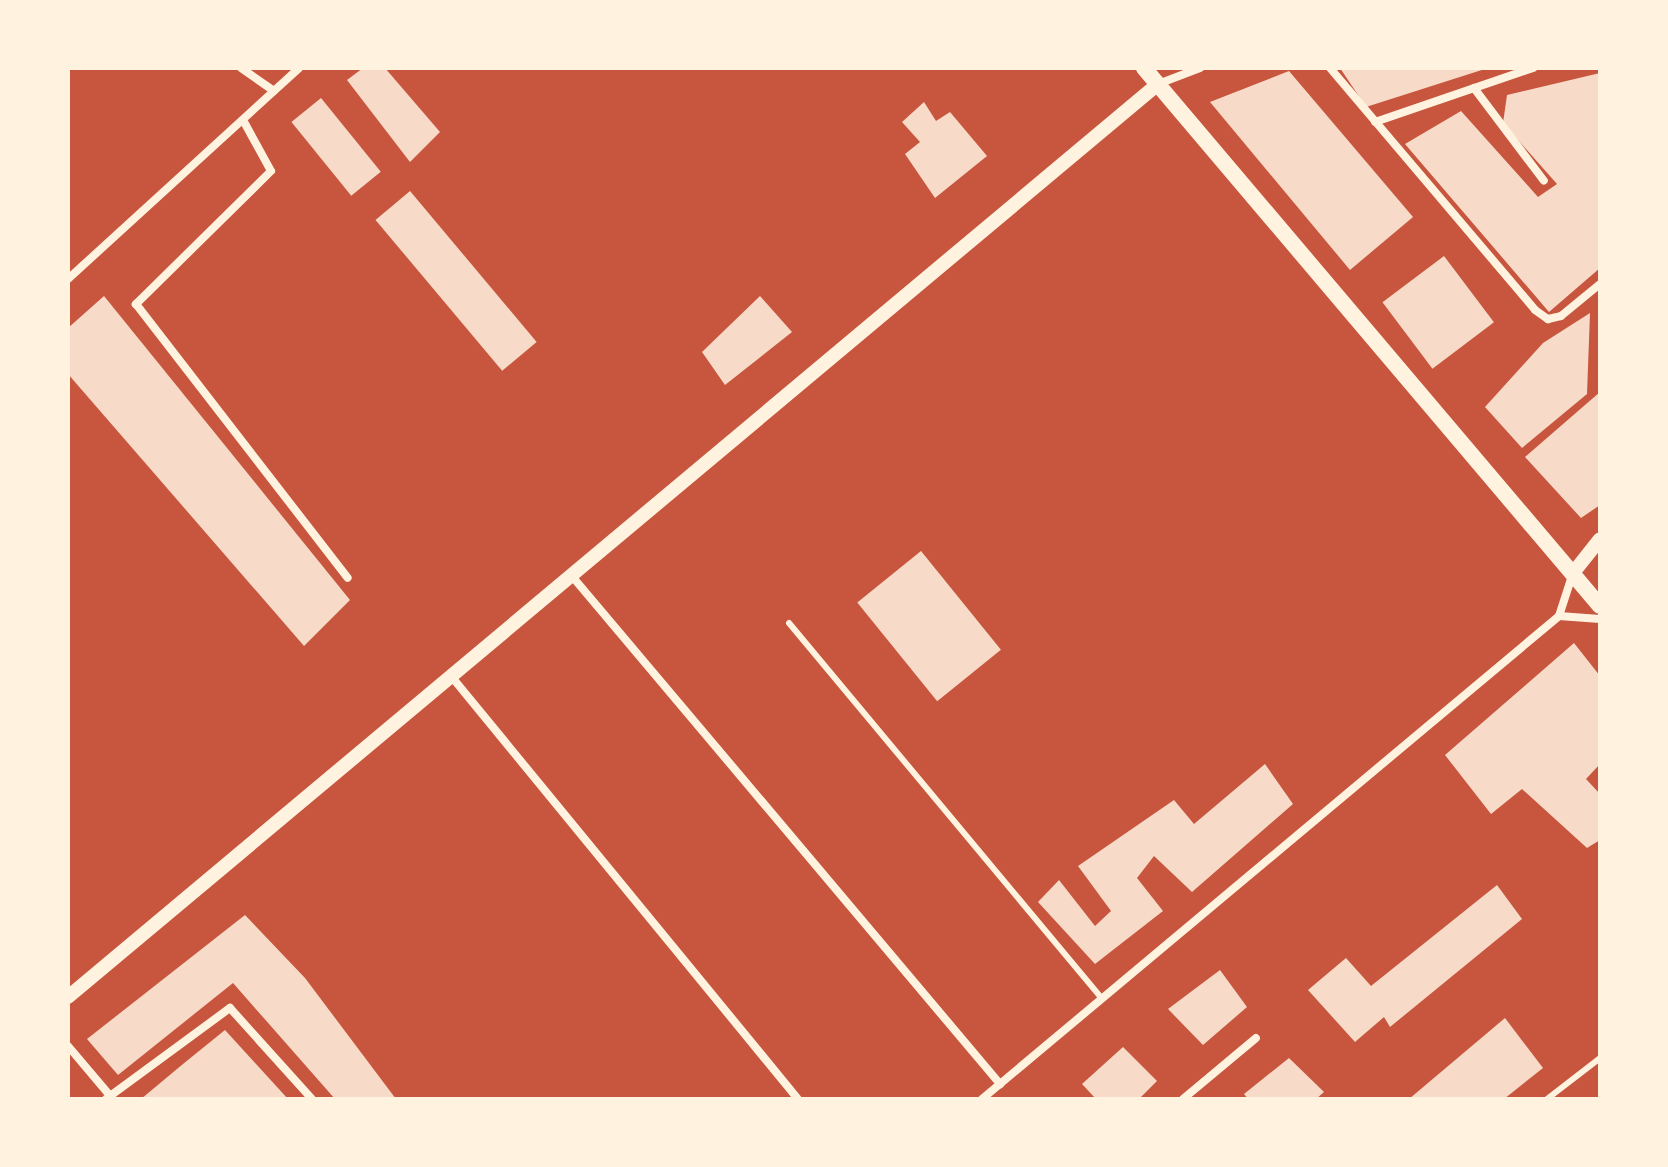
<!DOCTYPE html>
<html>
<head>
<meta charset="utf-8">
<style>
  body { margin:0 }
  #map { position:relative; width:1668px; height:1167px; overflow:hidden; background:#c8553d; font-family:Commissioner,sans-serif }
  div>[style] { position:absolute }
  .building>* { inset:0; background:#f7dbc8; transform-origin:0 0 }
  .service>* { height:6px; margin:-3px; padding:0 3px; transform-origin:3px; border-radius:3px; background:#fff3e0 }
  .minor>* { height:8px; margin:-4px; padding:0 4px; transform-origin:4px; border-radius:4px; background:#fff3e0 }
  .tertiary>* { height:14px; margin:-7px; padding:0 7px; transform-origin:7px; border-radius:7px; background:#fff3e0 }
  .secondary>* { height:16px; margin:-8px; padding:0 8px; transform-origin:8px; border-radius:8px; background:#fff3e0 }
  span { translate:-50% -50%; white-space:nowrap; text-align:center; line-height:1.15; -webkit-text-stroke:7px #fff3e0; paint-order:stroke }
  .frame { position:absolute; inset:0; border:70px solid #fff3e0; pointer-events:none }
</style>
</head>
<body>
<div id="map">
  <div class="building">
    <i style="clip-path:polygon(363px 68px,385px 68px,440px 132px,410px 162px,347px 80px)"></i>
    <i style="clip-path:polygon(1340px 68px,1488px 68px,1366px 107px)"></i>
    <i style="clip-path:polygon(1289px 71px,1413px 217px,1350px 270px,1210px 102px)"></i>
    <i style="clip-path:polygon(1600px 73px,1600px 268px,1549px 312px,1405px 144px,1461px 111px,1538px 197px,1557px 184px,1503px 123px,1507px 95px)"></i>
    <i style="left:321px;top:98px;width:95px;height:38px;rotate:51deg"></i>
    <i style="clip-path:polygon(924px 102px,936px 121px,950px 112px,987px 156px,935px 198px,905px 154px,920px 142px,902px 122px)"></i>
    <i style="left:410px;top:191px;width:197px;height:45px;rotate:50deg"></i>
    <i style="left:1444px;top:256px;width:83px;height:77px;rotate:53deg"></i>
    <i style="clip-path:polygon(104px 296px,350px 600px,304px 646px,68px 374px,68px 328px)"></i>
    <i style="clip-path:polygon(760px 296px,792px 332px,725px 385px,702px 352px)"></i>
    <i style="clip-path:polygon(1590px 313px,1587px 394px,1522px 448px,1485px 407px,1543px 343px)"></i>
    <i style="clip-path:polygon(1600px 392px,1600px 505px,1581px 518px,1525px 457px)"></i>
    <i style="left:921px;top:551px;width:127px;height:82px;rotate:51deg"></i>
    <i style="clip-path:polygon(1574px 643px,1600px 676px,1600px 764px,1586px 779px,1600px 794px,1600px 840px,1587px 848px,1522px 789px,1491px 814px,1445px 755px)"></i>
    <i style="clip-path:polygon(1265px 764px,1293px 804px,1192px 892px,1154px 856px,1137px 878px,1163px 911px,1095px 964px,1038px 902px,1059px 880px,1095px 926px,1111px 911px,1078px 866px,1174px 800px,1194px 824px)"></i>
    <i style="clip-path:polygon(1497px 885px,1522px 919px,1390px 1027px,1384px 1017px,1355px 1042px,1308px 990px,1346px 958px,1371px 986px)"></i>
    <i style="clip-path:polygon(245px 915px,305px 978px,396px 1099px,335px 1099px,233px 983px,118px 1075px,87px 1039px)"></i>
    <i style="clip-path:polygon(1220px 970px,1247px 1007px,1203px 1045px,1168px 1009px)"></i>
    <i style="clip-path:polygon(1505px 1018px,1543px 1068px,1504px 1099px,1409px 1099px)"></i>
    <i style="clip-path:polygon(225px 1030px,288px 1099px,141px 1099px,183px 1064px)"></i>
    <i style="clip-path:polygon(1123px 1047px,1157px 1081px,1139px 1099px,1096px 1099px,1082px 1084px)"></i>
    <i style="clip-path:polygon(1289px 1058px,1324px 1092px,1316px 1099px,1248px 1099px,1244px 1094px)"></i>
  </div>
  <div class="service">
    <i style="left:789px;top:623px;width:488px;rotate:50.2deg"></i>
    <i style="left:1547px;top:1099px;width:67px;rotate:-37.7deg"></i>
  </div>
  <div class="minor">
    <i style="left:241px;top:68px;width:40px;rotate:34.9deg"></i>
    <i style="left:1330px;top:68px;width:317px;rotate:49.7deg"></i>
    <i style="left:1535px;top:310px;width:16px;rotate:35deg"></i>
    <i style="left:1548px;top:319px;width:13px;rotate:-13deg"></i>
    <i style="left:1561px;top:316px;width:50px;rotate:-39.4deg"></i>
    <i style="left:1158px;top:84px;width:45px;rotate:-20.9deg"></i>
    <i style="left:1474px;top:88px;width:116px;rotate:53deg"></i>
    <i style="left:243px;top:120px;width:58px;rotate:61.2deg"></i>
    <i style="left:271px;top:171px;width:190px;rotate:135.4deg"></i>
    <i style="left:136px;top:304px;width:346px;rotate:52.3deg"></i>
    <i style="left:1375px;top:122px;width:167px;rotate:-18.9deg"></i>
    <i style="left:68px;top:279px;width:313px;rotate:-42.4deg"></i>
    <i style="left:571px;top:575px;width:666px;rotate:49.87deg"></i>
    <i style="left:1559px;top:616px;width:41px;rotate:4.2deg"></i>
    <i style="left:451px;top:676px;width:547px;rotate:50.64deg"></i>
    <i style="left:68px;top:1046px;width:68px;rotate:49.8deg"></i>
    <i style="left:106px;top:1099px;width:154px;rotate:-36.3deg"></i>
    <i style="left:230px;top:1008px;width:122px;rotate:48deg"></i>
    <i style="left:982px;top:1099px;width:752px;rotate:-39.93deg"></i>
    <i style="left:1559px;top:616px;width:42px;rotate:-72deg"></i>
    <i style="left:1183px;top:1099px;width:95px;rotate:-39.9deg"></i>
  </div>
  <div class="tertiary">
    <i style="left:1573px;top:573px;width:43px;rotate:-51.5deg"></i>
    <i style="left:68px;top:997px;width:1422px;rotate:-39.95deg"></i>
  </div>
  <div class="secondary">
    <i style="left:1144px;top:68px;width:705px;rotate:49.72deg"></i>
  </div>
  <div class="frame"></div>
</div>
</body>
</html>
